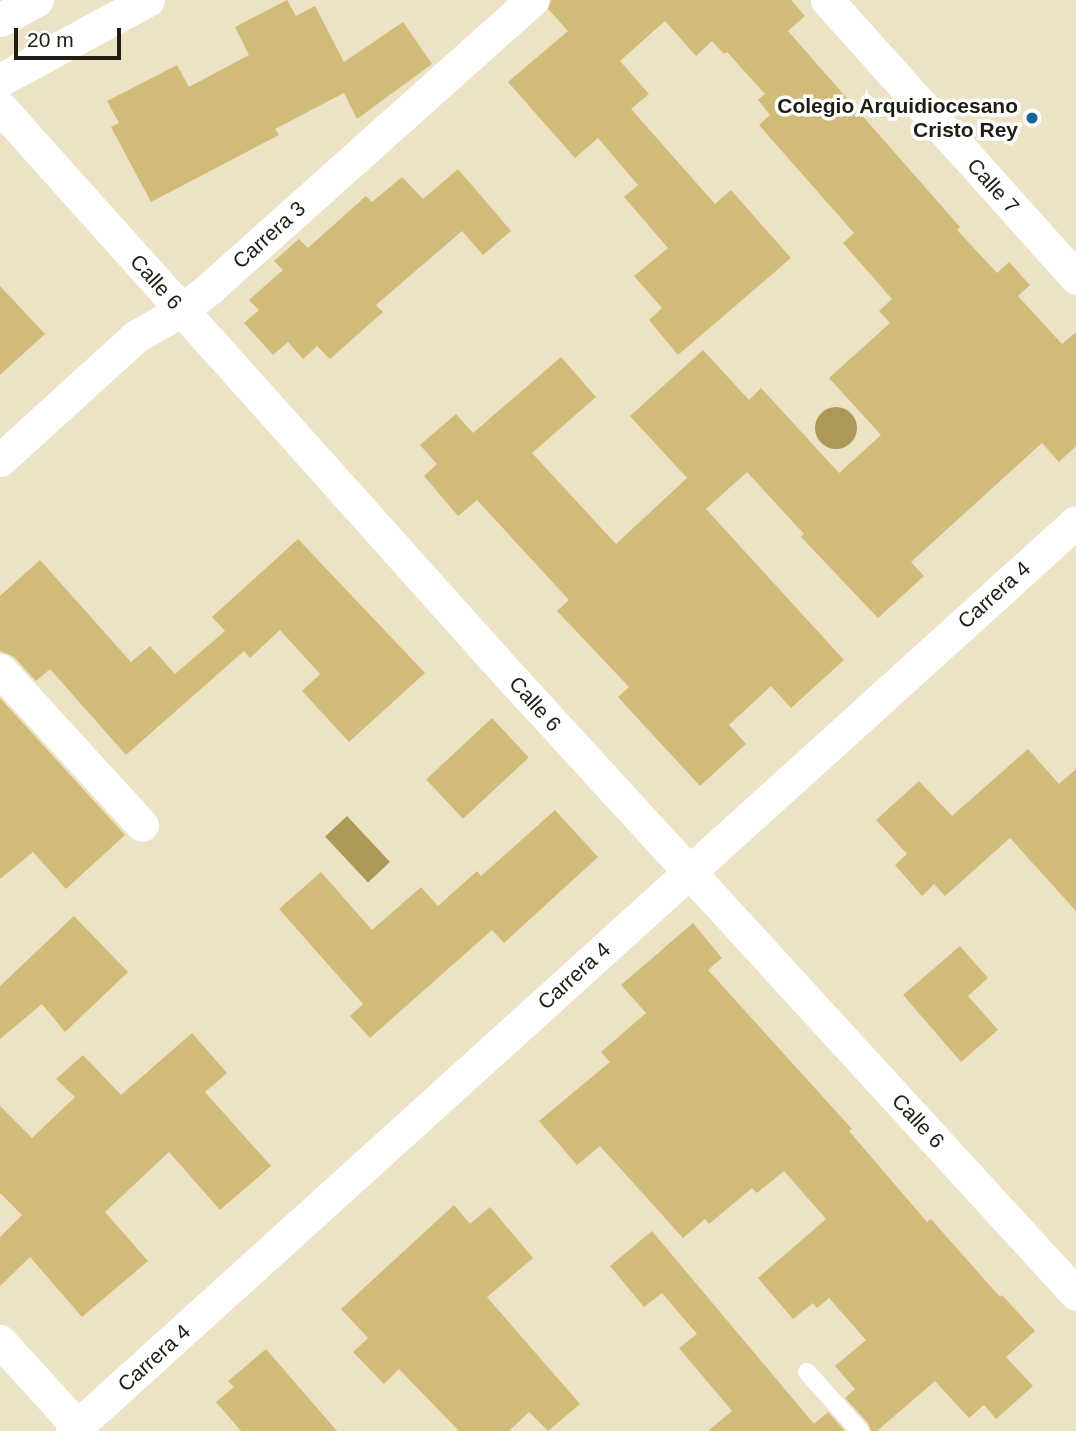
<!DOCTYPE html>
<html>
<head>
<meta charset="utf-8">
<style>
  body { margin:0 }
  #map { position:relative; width:1076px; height:1431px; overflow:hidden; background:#ece3c7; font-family:Helvetica,sans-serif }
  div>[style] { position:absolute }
  .water>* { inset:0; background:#ac9956; transform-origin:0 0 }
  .round { border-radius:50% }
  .building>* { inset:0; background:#d0bc78; transform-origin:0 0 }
  .lane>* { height:18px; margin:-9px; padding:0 9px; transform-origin:9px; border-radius:9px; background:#fff }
  .street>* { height:33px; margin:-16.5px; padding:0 16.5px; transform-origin:16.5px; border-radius:16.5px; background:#fff }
  .dots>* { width:19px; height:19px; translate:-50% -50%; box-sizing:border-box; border:4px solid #fff; border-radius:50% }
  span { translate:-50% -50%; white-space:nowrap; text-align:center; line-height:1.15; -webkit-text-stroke:7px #fff; paint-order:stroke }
  .poi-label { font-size:21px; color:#201d13; font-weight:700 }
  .right { translate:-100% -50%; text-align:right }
  .street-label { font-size:21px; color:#201d13 }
  .scale { position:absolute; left:14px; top:28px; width:107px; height:32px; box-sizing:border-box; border:4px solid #201d13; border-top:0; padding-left:9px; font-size:21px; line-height:24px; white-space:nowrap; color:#201d13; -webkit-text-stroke:5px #fff; paint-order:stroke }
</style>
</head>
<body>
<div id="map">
  <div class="water">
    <i class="round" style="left:815px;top:407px;width:42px;height:42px"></i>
    <i style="left:347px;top:816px;width:63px;height:30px;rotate:47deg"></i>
  </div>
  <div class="building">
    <i style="clip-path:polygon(287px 0,296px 16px,315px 6px,344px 62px,403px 22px,432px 64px,357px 119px,344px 93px,275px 129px,279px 135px,151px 202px,111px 127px,119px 123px,107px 101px,177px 65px,189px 87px,249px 55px,235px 27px)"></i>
    <i style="clip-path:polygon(551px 0,791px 0,805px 16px,788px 31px,960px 227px,957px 230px,997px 273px,1009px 262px,1030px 285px,1018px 296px,1062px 344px,1076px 332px,1076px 446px,1059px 462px,1042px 443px,911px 562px,924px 576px,878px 618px,801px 537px,804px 534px,747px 472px,706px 509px,844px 660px,791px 708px,771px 686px,729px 725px,746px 744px,700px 786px,618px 697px,629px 687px,557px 611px,569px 600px,477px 500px,458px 516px,424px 476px,437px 464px,420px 445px,456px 414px,473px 433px,561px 357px,596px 397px,532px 453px,616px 544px,687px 478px,630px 416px,703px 350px,749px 400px,761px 388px,839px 473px,881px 435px,829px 378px,890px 323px,879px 311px,892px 299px,843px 243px,854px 233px,759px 125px,770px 115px,758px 100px,765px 94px,727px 52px,724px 54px,712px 41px,696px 56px,665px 21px,620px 61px,649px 94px,631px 109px,715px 204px,731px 190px,791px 258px,678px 355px,649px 320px,662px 308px,634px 276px,668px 248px,624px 197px,638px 185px,598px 138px,575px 158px,508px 82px,568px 31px,548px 9px)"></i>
    <i style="clip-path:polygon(458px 169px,511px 231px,483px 255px,462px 231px,376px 305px,383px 312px,330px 359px,317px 346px,303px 359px,288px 342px,273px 355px,244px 323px,259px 310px,249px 300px,283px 270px,274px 261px,299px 239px,308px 248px,366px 196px,372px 202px,402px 177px,423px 199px)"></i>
    <i style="clip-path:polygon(0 286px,45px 334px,0 375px)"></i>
    <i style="clip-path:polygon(298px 539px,425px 673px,349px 742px,302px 691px,320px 674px,280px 630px,250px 658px,244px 651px,126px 755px,50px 669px,36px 681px,14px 657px,0 651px,0 596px,40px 560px,131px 662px,150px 646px,175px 674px,225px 631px,212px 617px)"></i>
    <i style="clip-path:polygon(0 698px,125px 835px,66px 889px,33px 852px,0 879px)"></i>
    <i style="left:492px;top:718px;width:54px;height:90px;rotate:47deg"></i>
    <i style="clip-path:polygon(1028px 749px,1059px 784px,1076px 769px,1076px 911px,1010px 838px,945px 896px,934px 884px,922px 896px,895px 865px,907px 854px,876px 820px,919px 781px,952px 816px)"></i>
    <i style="clip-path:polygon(555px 810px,598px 857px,504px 943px,492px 930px,370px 1038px,350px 1016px,363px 1004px,279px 909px,321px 872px,372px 930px,421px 887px,438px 906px,477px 871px,481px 876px)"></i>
    <i style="clip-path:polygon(74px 916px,128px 972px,65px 1032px,42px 1004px,0 1039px,0 986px)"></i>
    <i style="clip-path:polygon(693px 923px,722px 958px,708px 970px,852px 1129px,849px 1131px,927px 1222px,931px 1219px,1000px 1297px,1002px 1295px,1035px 1331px,1006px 1357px,1033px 1386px,996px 1419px,984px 1405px,969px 1418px,935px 1381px,877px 1431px,871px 1431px,868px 1423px,845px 1398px,855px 1389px,835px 1366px,866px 1340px,829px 1298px,817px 1308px,813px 1303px,793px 1319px,758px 1278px,826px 1219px,784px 1171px,757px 1193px,752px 1188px,709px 1224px,705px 1219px,683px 1238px,600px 1146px,577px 1165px,539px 1121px,610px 1062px,601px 1052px,646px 1013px,621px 985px)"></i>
    <i style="clip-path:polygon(960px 946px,988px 978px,968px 996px,998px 1030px,961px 1062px,903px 995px)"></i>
    <i style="clip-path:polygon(192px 1033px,227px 1073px,205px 1092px,271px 1166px,220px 1210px,169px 1152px,105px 1212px,148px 1261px,82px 1317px,30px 1257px,0 1286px,0 1237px,22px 1215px,0 1193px,0 1106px,32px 1138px,75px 1097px,56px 1079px,83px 1055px,121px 1095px)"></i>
    <i style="clip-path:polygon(454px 1205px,470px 1224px,490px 1207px,533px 1258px,487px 1297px,580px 1404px,548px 1431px,529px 1412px,509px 1431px,459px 1431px,399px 1369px,384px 1384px,353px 1352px,368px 1338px,341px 1309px)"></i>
    <i style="clip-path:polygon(652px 1231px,814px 1424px,828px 1412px,845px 1431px,708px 1431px,732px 1411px,679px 1348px,697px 1334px,662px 1293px,644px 1307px,610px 1266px)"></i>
    <i style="clip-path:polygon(266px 1349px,337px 1431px,241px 1431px,216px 1402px,234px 1387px,228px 1381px)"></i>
  </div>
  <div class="lane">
    <i style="left:807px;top:1372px;width:79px;rotate:48.1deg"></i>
  </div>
  <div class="street">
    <i style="left:827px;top:0;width:373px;rotate:48.1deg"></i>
    <i style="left:0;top:20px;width:42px;rotate:-28.4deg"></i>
    <i style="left:0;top:80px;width:168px;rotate:-28.4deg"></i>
    <i style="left:0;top:107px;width:760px;rotate:48.15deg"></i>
    <i style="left:507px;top:673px;width:842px;rotate:47.5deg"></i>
    <i style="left:0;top:460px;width:183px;rotate:-42.3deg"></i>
    <i style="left:135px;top:337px;width:54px;rotate:-29.9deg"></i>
    <i style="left:182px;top:310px;width:37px;rotate:-38deg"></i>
    <i style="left:211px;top:287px;width:431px;rotate:-41.8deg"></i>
    <i style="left:0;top:670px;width:210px;rotate:47.5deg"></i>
    <i style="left:0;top:1341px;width:122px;rotate:47.7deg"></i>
    <i style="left:72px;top:1431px;width:1354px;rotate:-42.16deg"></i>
  </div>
  <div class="dots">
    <i style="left:1032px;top:118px;background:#176597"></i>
  </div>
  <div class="poi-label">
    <span class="right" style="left:1018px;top:118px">Colegio Arquidiocesano<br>Cristo Rey</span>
  </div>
  <div class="street-label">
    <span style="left:993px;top:186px;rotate:48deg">Calle 7</span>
    <span style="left:269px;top:235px;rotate:-42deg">Carrera 3</span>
    <span style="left:156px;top:282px;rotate:48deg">Calle 6</span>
    <span style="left:994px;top:595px;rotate:-42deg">Carrera 4</span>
    <span style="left:535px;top:704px;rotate:48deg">Calle 6</span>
    <span style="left:574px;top:976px;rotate:-42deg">Carrera 4</span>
    <span style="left:918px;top:1121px;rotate:47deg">Calle 6</span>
    <span style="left:154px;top:1358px;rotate:-42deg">Carrera 4</span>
  </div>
  <div class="scale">20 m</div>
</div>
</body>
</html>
